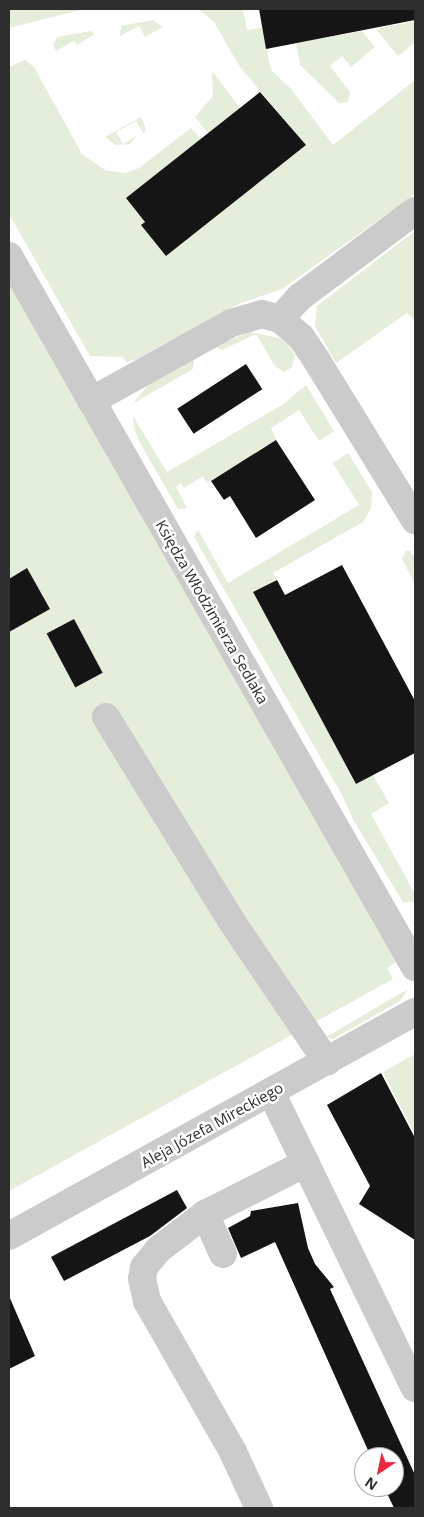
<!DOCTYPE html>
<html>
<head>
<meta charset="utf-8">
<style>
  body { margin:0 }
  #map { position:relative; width:424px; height:1517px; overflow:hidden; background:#fff; font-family:"Open Sans",sans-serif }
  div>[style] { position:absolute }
  .green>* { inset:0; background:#e5eddb }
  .building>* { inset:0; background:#151515; transform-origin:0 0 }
  .minor>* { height:28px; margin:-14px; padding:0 14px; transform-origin:14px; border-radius:14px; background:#cbcbcb }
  span { translate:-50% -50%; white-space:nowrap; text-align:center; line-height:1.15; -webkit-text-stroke:5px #fff; paint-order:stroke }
  .street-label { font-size:15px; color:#2e2e2e }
  .frame { position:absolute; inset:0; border:10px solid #2e2e2e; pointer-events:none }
  .north { position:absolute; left:354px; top:1447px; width:50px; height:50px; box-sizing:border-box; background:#fff; border:1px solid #ababab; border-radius:50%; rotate:214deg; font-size:14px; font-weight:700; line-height:20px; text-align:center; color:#2e2e2e }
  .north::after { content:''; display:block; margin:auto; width:18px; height:22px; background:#f0253e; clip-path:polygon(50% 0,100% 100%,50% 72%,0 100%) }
</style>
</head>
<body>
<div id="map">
  <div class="green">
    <i style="clip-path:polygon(9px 9px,84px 9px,9px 28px)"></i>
    <i style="clip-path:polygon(198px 9px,243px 9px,247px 30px,262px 28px,271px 70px,291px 89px,333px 145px,415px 80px,415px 194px,282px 289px,241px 303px,137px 359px,127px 362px,123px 357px,90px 356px,9px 214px,9px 67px,25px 60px,34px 67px,82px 154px,105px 170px,125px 173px,139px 168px,191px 128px,201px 139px,142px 225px,166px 256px,306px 145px,240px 67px,214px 22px)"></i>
    <i style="clip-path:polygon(153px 20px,163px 27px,145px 37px,139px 26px,120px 36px,121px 26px)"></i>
    <i style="clip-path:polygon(415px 21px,415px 42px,398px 56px,376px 29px)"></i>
    <i style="clip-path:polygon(91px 31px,95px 34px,77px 45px,74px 41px,56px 51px,53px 45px,57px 37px)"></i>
    <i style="clip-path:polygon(362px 31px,375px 47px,351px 67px,342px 56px,330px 66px,350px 92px,348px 102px,339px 103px,300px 65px,296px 43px)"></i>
    <i style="clip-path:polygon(212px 71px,240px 108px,208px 133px,195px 117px,213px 96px)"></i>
    <i style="clip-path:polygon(141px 117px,146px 128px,144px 134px,136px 121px,116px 132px,123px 144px,137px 136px,130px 144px,115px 145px,105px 137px)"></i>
    <i style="clip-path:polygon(415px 231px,415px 321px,407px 313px,336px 363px,315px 326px,317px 306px)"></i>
    <i style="clip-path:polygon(9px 282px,398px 961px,387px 968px,393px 979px,9px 1191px)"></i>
    <i style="clip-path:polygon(249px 332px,279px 338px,288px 345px,295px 355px,292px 367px,284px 372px,275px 366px,256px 334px,222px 350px,215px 346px)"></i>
    <i style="clip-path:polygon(194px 357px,193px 369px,132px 404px,151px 382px)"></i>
    <i style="clip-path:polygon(306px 385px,334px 431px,319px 441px,299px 410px,271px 428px,276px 440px,207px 483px,203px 476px,184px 488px,181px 483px,176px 487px,187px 508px,178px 509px,140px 443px,134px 428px,133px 416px,167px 472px,282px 405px)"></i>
    <i style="clip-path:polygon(348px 453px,372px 492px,371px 508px,363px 522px,273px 573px,277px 580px,253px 592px,356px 784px,373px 775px,389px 803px,371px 814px,415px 894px,415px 902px,403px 902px,354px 821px,341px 793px,194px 537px,198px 530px,228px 583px,359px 505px,333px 463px)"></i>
    <i style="clip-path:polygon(406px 551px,410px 551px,415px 558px,415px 585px,402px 559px)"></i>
    <i style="clip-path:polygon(408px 989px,400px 1001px,333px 1039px,326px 1037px)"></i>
    <i style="clip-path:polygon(415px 1054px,415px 1135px,383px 1072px)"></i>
  </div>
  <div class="building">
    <i style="clip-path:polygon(259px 9px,415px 9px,415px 20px,266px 49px)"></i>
    <i style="clip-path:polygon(260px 92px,306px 145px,166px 256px,141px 225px,145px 222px,126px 198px)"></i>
    <i style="left:246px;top:364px;width:30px;height:82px;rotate:57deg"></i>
    <i style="clip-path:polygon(276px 440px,315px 500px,256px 538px,230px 496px,224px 500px,211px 481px)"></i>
    <i style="clip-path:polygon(342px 565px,415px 701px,415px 753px,356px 784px,253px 592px,277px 580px,285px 595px)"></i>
    <i style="clip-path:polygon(27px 568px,50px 609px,9px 632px,9px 579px)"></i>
    <i style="left:74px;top:619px;width:61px;height:31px;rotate:62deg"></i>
    <i style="clip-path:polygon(381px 1073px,415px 1138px,415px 1240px,359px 1204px,370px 1186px,327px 1105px)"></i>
    <i style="clip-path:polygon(177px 1190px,187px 1208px,150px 1236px,64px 1281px,51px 1257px)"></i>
    <i style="clip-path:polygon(298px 1203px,308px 1248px,315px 1264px,334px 1287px,330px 1289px,415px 1475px,415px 1508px,394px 1508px,384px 1487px,394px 1487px,394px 1457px,371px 1457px,275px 1242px,241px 1258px,228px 1228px,250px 1216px,251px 1211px)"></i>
    <i style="clip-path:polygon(9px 1296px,35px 1356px,9px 1369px)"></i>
  </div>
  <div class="minor">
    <i style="left:9px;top:256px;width:819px;rotate:60.27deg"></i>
    <i style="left:280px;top:319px;width:30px;rotate:-48deg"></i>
    <i style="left:300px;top:297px;width:144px;rotate:-36.8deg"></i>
    <i style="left:91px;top:401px;width:160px;rotate:-29.1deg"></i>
    <i style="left:231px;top:323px;width:32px;rotate:-16deg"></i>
    <i style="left:262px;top:314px;width:19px;rotate:16deg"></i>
    <i style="left:280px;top:319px;width:28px;rotate:41deg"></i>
    <i style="left:301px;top:337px;width:29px;rotate:56deg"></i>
    <i style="left:317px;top:361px;width:187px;rotate:58.4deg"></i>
    <i style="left:106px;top:717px;width:241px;rotate:58.4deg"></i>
    <i style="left:232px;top:922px;width:169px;rotate:55.8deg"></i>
    <i style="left:271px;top:1092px;width:329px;rotate:64.1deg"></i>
    <i style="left:205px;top:1214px;width:59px;rotate:142.5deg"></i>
    <i style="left:158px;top:1250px;width:22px;rotate:129deg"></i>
    <i style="left:144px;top:1267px;width:12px;rotate:99deg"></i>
    <i style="left:142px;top:1279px;width:23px;rotate:77deg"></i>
    <i style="left:147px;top:1301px;width:174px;rotate:60.3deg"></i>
    <i style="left:233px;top:1452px;width:62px;rotate:65.1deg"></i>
    <i style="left:9px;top:1236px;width:464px;rotate:-28.9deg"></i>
    <i style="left:223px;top:1254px;width:44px;rotate:-114.2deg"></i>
    <i style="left:205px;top:1214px;width:113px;rotate:-26.8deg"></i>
  </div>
  <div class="street-label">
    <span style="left:212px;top:612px;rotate:60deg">Księdza Włodzimierza Sedlaka</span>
    <span style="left:212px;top:1125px;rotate:-29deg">Aleja Józefa Mireckiego</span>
  </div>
  <div class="frame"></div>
  <div class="north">N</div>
</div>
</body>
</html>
